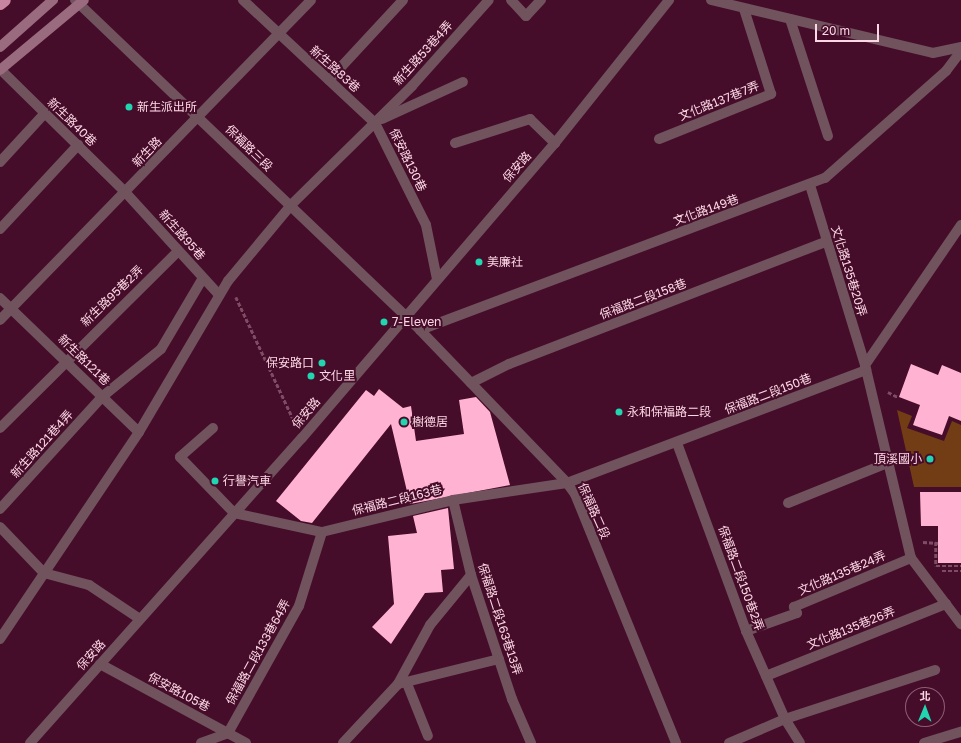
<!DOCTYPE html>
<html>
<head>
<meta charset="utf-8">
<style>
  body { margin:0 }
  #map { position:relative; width:961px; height:743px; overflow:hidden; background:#460d2a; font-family:"Golos Text","Noto Sans TC",sans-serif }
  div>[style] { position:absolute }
  .green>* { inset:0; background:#723d15 }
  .building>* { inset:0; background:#ffb2d1 }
  .path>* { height:2.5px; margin-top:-1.25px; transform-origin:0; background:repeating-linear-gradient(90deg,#7e4c64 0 4px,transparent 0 6px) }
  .service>* { height:10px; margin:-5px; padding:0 5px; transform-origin:5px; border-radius:5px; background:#71535e }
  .minor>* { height:10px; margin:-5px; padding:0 5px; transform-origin:5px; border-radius:5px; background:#71535e }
  .secondary>* { height:10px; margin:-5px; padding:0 5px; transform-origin:5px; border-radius:5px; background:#9a6b7e }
  .trunk>* { height:11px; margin:-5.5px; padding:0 5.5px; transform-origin:5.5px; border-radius:5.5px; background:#c885a0 }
  .dots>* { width:11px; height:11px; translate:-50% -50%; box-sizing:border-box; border:2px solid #460d2a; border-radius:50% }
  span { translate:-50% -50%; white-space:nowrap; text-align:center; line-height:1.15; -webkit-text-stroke:4px #460d2a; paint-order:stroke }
  .street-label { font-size:12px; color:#fcd7e5 }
  .poi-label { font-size:12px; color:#fcd7e5 }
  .left { translate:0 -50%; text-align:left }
  .right { translate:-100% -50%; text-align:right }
  .north { position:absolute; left:905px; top:687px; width:40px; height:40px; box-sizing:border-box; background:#460d2a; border:1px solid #8f5e75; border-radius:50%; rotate:1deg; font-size:11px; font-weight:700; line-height:16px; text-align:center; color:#fcd7e5 }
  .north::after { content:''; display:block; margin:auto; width:14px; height:18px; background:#20d5b0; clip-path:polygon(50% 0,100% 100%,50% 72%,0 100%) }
  .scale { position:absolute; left:815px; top:24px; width:64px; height:18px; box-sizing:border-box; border:2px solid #fcd7e5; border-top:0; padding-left:5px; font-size:12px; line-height:14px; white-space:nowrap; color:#fcd7e5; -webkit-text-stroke:3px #460d2a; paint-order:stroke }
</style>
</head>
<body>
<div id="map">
  <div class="green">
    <i style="clip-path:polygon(897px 410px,912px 416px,907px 428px,944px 441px,952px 421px,961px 425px,961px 487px,914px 487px)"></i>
  </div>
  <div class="building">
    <i style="clip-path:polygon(911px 364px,938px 375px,942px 365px,961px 373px,961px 421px,949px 416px,942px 435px,913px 425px,920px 405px,899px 397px)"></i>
    <i style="clip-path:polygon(379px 389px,403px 408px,411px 406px,416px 441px,464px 434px,459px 400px,476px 397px,490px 412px,510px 485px,410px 504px,391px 424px,312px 523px,301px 521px,276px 501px,366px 390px,374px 396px)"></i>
    <i style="clip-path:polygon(920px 492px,961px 492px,961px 563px,938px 563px,938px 526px,921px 526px)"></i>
    <i style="clip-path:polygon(448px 508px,454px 569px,441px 570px,443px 592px,425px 593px,391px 644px,372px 627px,394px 604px,388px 536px,417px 533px,413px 516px)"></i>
  </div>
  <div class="path">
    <i style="left:236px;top:297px;width:139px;rotate:64.9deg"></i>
    <i style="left:888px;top:392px;width:11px;rotate:27deg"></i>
    <i style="left:923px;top:542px;width:15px;rotate:4deg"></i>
    <i style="left:936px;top:542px;width:24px;rotate:90deg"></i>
    <i style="left:936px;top:566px;width:25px"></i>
    <i style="left:942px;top:571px;width:19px"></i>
  </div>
  <div class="service">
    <i style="left:243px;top:0;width:180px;rotate:43deg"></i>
    <i style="left:375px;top:123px;width:114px;rotate:63.4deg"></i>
    <i style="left:426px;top:225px;width:55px;rotate:78.5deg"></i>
    <i style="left:511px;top:0;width:22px;rotate:47deg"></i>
    <i style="left:526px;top:16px;width:22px;rotate:-47deg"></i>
    <i style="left:711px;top:0;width:228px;rotate:13.4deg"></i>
    <i style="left:933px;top:53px;width:29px;rotate:-12deg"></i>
    <i style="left:790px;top:19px;width:123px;rotate:72deg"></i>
    <i style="left:1px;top:70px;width:175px;rotate:44.5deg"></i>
    <i style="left:126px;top:193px;width:138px;rotate:47.6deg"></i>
    <i style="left:329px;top:80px;width:109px;rotate:-47.2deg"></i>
    <i style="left:382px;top:119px;width:89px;rotate:-24.6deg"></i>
    <i style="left:659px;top:139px;width:121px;rotate:-21.9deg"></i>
    <i style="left:771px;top:94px;width:89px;rotate:-107.6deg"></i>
    <i style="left:455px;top:143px;width:79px;rotate:-17.7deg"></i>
    <i style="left:530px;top:119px;width:35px;rotate:44deg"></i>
    <i style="left:0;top:162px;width:67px;rotate:-47.4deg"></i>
    <i style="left:961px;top:225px;width:170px;rotate:124.4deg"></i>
    <i style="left:865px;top:365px;width:198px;rotate:76.6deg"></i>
    <i style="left:911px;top:558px;width:83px;rotate:52.9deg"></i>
    <i style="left:0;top:229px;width:115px;rotate:-47.1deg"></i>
    <i style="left:0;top:298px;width:193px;rotate:44deg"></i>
    <i style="left:420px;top:330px;width:433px;rotate:-20.6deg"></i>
    <i style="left:825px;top:178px;width:162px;rotate:-41.5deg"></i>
    <i style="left:946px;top:71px;width:25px;rotate:-53deg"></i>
    <i style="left:471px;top:383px;width:42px;rotate:-26.6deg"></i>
    <i style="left:509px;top:364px;width:339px;rotate:-21.1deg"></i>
    <i style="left:0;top:428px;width:251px;rotate:-44.8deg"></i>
    <i style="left:213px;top:428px;width:44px;rotate:138.7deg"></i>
    <i style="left:180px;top:457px;width:78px;rotate:46deg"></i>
    <i style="left:234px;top:513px;width:90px;rotate:12.2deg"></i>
    <i style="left:322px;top:532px;width:135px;rotate:-13.7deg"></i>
    <i style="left:453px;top:500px;width:115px;rotate:-8.5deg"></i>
    <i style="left:567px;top:483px;width:320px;rotate:-20.7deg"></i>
    <i style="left:677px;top:443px;width:200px;rotate:69.8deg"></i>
    <i style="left:746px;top:631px;width:96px;rotate:66.1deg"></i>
    <i style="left:785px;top:719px;width:28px;rotate:58deg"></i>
    <i style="left:453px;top:500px;width:77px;rotate:76.5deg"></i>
    <i style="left:471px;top:575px;width:131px;rotate:71.7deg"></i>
    <i style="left:512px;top:699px;width:48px;rotate:66.6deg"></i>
    <i style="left:788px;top:503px;width:110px;rotate:-21.9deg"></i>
    <i style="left:0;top:509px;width:153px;rotate:-47.7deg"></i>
    <i style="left:103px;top:396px;width:75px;rotate:-39deg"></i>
    <i style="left:161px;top:349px;width:82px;rotate:-59.4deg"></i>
    <i style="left:0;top:527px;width:64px;rotate:46.3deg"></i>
    <i style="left:44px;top:573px;width:47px;rotate:14.9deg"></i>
    <i style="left:89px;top:585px;width:61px;rotate:33.7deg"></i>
    <i style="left:746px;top:631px;width:54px;rotate:-19.4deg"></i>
    <i style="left:797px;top:613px;width:7px;rotate:-117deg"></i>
    <i style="left:794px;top:607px;width:127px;rotate:-22.7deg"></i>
    <i style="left:0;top:639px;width:249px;rotate:-56.1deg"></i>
    <i style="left:139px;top:432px;width:175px;rotate:-59.5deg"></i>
    <i style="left:228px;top:281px;width:99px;rotate:-50.3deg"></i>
    <i style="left:291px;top:205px;width:170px;rotate:-44.5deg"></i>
    <i style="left:412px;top:86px;width:115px;rotate:-48.2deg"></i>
    <i style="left:100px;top:664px;width:166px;rotate:28.4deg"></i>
    <i style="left:766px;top:676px;width:194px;rotate:-21.8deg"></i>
    <i style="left:406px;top:681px;width:59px;rotate:68.2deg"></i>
    <i style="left:398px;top:684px;width:67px;rotate:-61.5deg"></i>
    <i style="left:430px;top:625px;width:65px;rotate:-50.6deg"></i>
    <i style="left:201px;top:743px;width:29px;rotate:-20deg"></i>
    <i style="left:228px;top:733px;width:145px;rotate:-60.8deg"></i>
    <i style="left:299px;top:606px;width:77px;rotate:-72.7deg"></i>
    <i style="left:343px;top:743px;width:81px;rotate:-47deg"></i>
    <i style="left:398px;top:684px;width:104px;rotate:-13.9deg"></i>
    <i style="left:729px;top:743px;width:61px;rotate:-23.2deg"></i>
    <i style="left:785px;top:719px;width:158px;rotate:-18.1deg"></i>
    <i style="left:924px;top:743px;width:39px;rotate:-17deg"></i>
  </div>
  <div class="minor">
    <i style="left:75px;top:0;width:477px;rotate:43.7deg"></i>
    <i style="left:420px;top:330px;width:212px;rotate:46.1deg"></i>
    <i style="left:567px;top:483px;width:14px;rotate:54deg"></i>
    <i style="left:575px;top:494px;width:269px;rotate:67.9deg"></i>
    <i style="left:810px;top:185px;width:188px;rotate:73deg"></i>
    <i style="left:0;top:320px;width:446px;rotate:-45.8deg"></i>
    <i style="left:30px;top:743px;width:409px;rotate:-48.3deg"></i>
    <i style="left:302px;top:438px;width:389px;rotate:-49.4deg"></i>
    <i style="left:555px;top:143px;width:183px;rotate:-51.4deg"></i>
  </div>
  <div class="secondary">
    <i style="left:0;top:47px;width:71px;rotate:-41.6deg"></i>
    <i style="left:0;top:70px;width:109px;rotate:-39.8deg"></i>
  </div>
  <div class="trunk">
    <i style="left:0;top:4px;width:6px;rotate:-39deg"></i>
  </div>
  <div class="dots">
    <i style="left:129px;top:107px;background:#20d5b0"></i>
    <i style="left:479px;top:262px;background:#20d5b0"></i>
    <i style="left:384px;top:322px;background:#20d5b0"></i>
    <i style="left:322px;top:363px;background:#20d5b0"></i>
    <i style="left:311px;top:376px;background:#20d5b0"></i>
    <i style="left:619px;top:412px;background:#20d5b0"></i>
    <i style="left:404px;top:422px;background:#20d5b0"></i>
    <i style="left:930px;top:459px;background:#20d5b0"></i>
    <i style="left:215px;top:481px;background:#20d5b0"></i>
  </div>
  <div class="street-label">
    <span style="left:423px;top:53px;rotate:-48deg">新生路53巷4弄</span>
    <span style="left:335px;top:69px;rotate:42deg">新生路83巷</span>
    <span style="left:719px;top:101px;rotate:-22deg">文化路137巷7弄</span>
    <span style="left:72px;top:122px;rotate:44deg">新生路40巷</span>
    <span style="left:249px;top:148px;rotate:44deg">保福路三段</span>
    <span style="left:147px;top:152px;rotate:-46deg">新生路</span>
    <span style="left:408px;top:160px;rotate:64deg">保安路130巷</span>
    <span style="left:517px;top:167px;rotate:-49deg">保安路</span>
    <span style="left:706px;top:210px;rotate:-20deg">文化路149巷</span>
    <span style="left:182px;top:235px;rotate:48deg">新生路95巷</span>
    <span style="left:849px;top:271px;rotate:73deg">文化路135巷20弄</span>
    <span style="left:112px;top:296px;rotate:-44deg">新生路95巷2弄</span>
    <span style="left:643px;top:299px;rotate:-21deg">保福路二段158巷</span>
    <span style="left:84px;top:360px;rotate:44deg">新生路121巷</span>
    <span style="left:768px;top:394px;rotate:-21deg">保福路二段150巷</span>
    <span style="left:306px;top:413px;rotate:-50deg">保安路</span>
    <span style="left:42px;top:444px;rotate:-48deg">新生路121巷4弄</span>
    <span style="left:397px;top:500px;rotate:-14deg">保福路二段163巷</span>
    <span style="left:594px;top:511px;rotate:66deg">保福路二段</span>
    <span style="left:842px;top:573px;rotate:-23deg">文化路135巷24弄</span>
    <span style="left:741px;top:578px;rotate:70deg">保福路二段150巷2弄</span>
    <span style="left:500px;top:619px;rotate:72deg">保福路二段163巷13弄</span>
    <span style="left:851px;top:628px;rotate:-22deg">文化路135巷26弄</span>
    <span style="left:258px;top:652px;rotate:-61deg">保福路二段133巷64弄</span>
    <span style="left:91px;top:655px;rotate:-48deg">保安路</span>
    <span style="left:179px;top:692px;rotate:28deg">保安路105巷</span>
  </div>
  <div class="poi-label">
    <span class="left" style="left:137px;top:107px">新生派出所</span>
    <span class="left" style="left:487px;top:262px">美廉社</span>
    <span class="left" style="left:392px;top:322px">7-Eleven</span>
    <span class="right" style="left:314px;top:363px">保安路口</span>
    <span class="left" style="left:319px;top:376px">文化里</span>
    <span class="left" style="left:627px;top:412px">永和保福路二段</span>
    <span class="left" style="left:412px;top:422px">樹德居</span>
    <span class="right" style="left:922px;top:459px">頂溪國小</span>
    <span class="left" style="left:223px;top:481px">行譽汽車</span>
  </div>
  <div class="north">北</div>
  <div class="scale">20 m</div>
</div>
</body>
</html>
